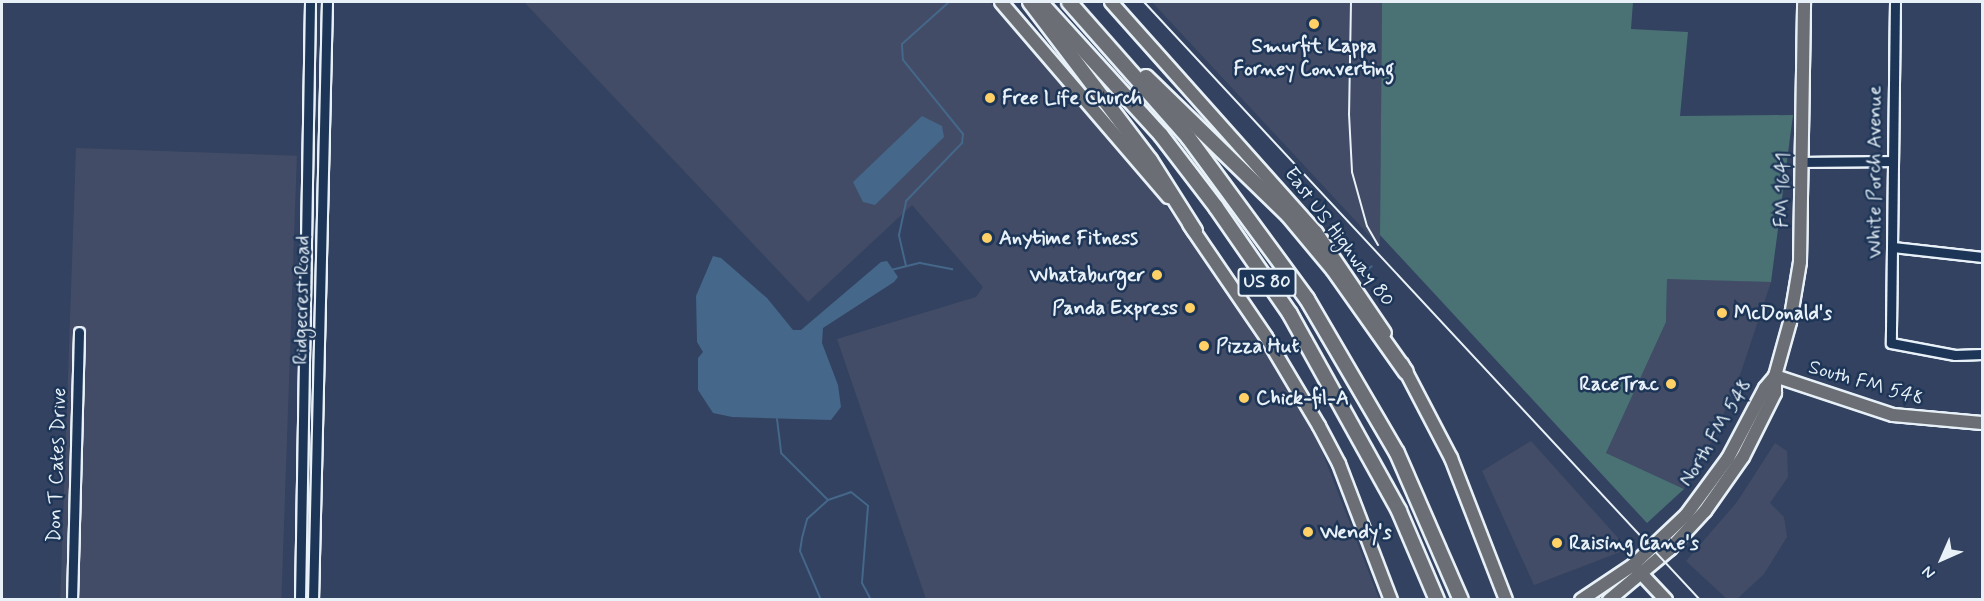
<!DOCTYPE html>
<html>
<head>
<meta charset="utf-8">
<style>
  body { margin:0 }
  #map { position:relative; width:1984px; height:601px; overflow:hidden; background:#334260; font-family:Mynerve,sans-serif }
  div>[style] { position:absolute }
  .built>* { inset:0; background:#434c66; transform-origin:0 0 }
  .green>* { inset:0; background:#4a7275 }
  .water>* { inset:0; background:#44678a }
  .stream>* { height:2px; margin:-1px; padding:0 1px; transform-origin:1px; border-radius:1px; background:#44678a }
  .roads { filter:drop-shadow(2px 0 #e8f1f8) drop-shadow(-2px 0 #e8f1f8) drop-shadow(0 2px #e8f1f8) drop-shadow(0 -2px #e8f1f8) }
  .minor>* { height:9px; margin:-4.5px; padding:0 4.5px; transform-origin:4.5px; border-radius:4.5px; background:#1d3557 }
  .major>* { height:12px; margin:-6px; padding:0 6px; transform-origin:6px; border-radius:6px; background:#6b6f75 }
  .highway>* { height:14px; margin:-7px; padding:0 7px; transform-origin:7px; border-radius:7px; background:#6b6f75 }
  .rail>* { height:2px; margin:-1px; padding:0 1px; transform-origin:1px; border-radius:1px; background:#e8f1f8 }
  .dots>* { width:16px; height:16px; translate:-50% -50%; box-sizing:border-box; border:3px solid #1d3557; border-radius:50% }
  span { translate:-50% -50%; white-space:nowrap; text-align:center; line-height:1.15; -webkit-text-stroke:5px #1d3557; paint-order:stroke }
  .shield-label span { padding:2px 4px; background:#1d3557; border:2px solid; border-radius:4px; -webkit-text-stroke-width:0 }
  .shield-label { font-size:18px; color:#e8f1f8; font-weight:700 }
  .poi-label { font-size:20px; color:#e8f1f8; font-weight:700 }
  .left { translate:0 -50%; text-align:left }
  .right { translate:-100% -50%; text-align:right }
  .street-label { font-size:20px; color:#e8f1f8 }
  .frame { position:absolute; inset:0; border:3px solid #e8f1f8; pointer-events:none }
  .north { position:absolute; left:1912px; top:529px; width:60px; height:60px; -webkit-text-stroke:4px #1d3557; paint-order:stroke; rotate:225deg; font-size:16px; font-weight:700; line-height:24px; text-align:center; color:#e8f1f8 }
  .north::after { content:''; display:block; margin:auto; width:21px; height:27px; background:#e8f1f8; clip-path:polygon(50% 0,100% 100%,50% 72%,0 100%) }
</style>
</head>
<body>
<div id="map">
  <div class="built">
    <i style="clip-path:polygon(524px 2px,990px 2px,1102px 123px,1233px 293px,1277px 362px,1318px 441px,1379px 599px,926px 599px,837px 339px,976px 297px,983px 287px,912px 205px,808px 302px)"></i>
    <i style="clip-path:polygon(1152px 2px,1382px 2px,1380px 247px)"></i>
    <i style="left:76px;top:148px;width:221px;height:452px;rotate:2deg"></i>
    <i style="clip-path:polygon(1667px 278px,1771px 282px,1741px 372px,1712px 441px,1684px 489px,1606px 453px,1666px 322px)"></i>
    <i style="clip-path:polygon(1531px 441px,1628px 549px,1534px 585px,1482px 471px)"></i>
    <i style="clip-path:polygon(1775px 443px,1787px 451px,1788px 477px,1770px 503px,1784px 517px,1787px 537px,1764px 574px,1737px 599px,1727px 599px,1686px 561px,1737px 502px)"></i>
  </div>
  <div class="green">
    <i style="clip-path:polygon(1382px 2px,1633px 2px,1631px 29px,1688px 32px,1680px 116px,1793px 115px,1771px 282px,1667px 279px,1666px 322px,1606px 453px,1684px 489px,1647px 523px,1380px 235px)"></i>
  </div>
  <div class="water">
    <i style="clip-path:polygon(922px 116px,942px 126px,944px 137px,875px 205px,863px 202px,853px 182px)"></i>
    <i style="clip-path:polygon(713px 256px,721px 258px,767px 298px,793px 330px,801px 330px,881px 262px,887px 261px,898px 277px,894px 282px,823px 328px,822px 343px,838px 385px,841px 407px,831px 420px,732px 417px,713px 413px,698px 390px,698px 358px,703px 352px,697px 342px,696px 296px)"></i>
  </div>
  <div class="stream">
    <i style="left:906px;top:266px;width:32px;rotate:-103deg"></i>
    <i style="left:899px;top:235px;width:35px;rotate:-78deg"></i>
    <i style="left:906px;top:201px;width:81px;rotate:-46deg"></i>
    <i style="left:962px;top:143px;width:9px;rotate:-84deg"></i>
    <i style="left:963px;top:134px;width:95px;rotate:-129deg"></i>
    <i style="left:903px;top:60px;width:16px;rotate:-94deg"></i>
    <i style="left:902px;top:44px;width:63px;rotate:-41.8deg"></i>
    <i style="left:891px;top:270px;width:30px;rotate:-14deg"></i>
    <i style="left:920px;top:263px;width:33px;rotate:11deg"></i>
    <i style="left:1367px;top:270px;width:6px;rotate:-39deg"></i>
    <i style="left:1287px;top:355px;width:6px;rotate:-51deg"></i>
    <i style="left:777px;top:419px;width:34px;rotate:83deg"></i>
    <i style="left:781px;top:453px;width:66px;rotate:45deg"></i>
    <i style="left:821px;top:600px;width:53px;rotate:-113.2deg"></i>
    <i style="left:800px;top:551px;width:13px;rotate:-81deg"></i>
    <i style="left:802px;top:538px;width:20px;rotate:-75deg"></i>
    <i style="left:807px;top:519px;width:28px;rotate:-42deg"></i>
    <i style="left:828px;top:500px;width:24px;rotate:-19deg"></i>
    <i style="left:851px;top:492px;width:22px;rotate:39deg"></i>
    <i style="left:868px;top:506px;width:77px;rotate:94.5deg"></i>
    <i style="left:862px;top:583px;width:19px;rotate:62deg"></i>
  </div>
  <div class="roads">
    <div class="minor">
      <i style="left:1895px;top:2px;width:341px;rotate:90.7deg"></i>
      <i style="left:1891px;top:343px;width:65px;rotate:10.6deg"></i>
      <i style="left:1955px;top:355px;width:27px;rotate:-2deg"></i>
      <i style="left:1803px;top:162px;width:89px;rotate:-0.6deg"></i>
      <i style="left:1893px;top:247px;width:90px;rotate:6.4deg"></i>
      <i style="left:72px;top:600px;width:268px;rotate:-88.5deg"></i>
      <i style="left:300px;top:600px;width:598px;rotate:-89.04deg"></i>
      <i style="left:313px;top:600px;width:598px;rotate:-88.66deg"></i>
    </div>
    <div class="major">
      <i style="left:1001px;top:2px;width:257px;rotate:49.4deg"></i>
      <i style="left:1111px;top:2px;width:308px;rotate:48.3deg"></i>
      <i style="left:1316px;top:232px;width:122px;rotate:55.7deg"></i>
      <i style="left:1189px;top:224px;width:137px;rotate:55.7deg"></i>
      <i style="left:1266px;top:337px;width:104px;rotate:59.2deg"></i>
      <i style="left:1319px;top:426px;width:43px;rotate:62.2deg"></i>
      <i style="left:1339px;top:464px;width:146px;rotate:69.1deg"></i>
      <i style="left:1402px;top:364px;width:106px;rotate:62.5deg"></i>
      <i style="left:1451px;top:458px;width:152px;rotate:68.8deg"></i>
      <i style="left:1775px;top:376px;width:124px;rotate:18.3deg"></i>
      <i style="left:1893px;top:415px;width:89px;rotate:5.1deg"></i>
      <i style="left:1636px;top:568px;width:44px;rotate:46.8deg"></i>
      <i style="left:1581px;top:600px;width:63px;rotate:-33.9deg"></i>
      <i style="left:1633px;top:565px;width:73px;rotate:-43.3deg"></i>
      <i style="left:1686px;top:515px;width:71px;rotate:-53.6deg"></i>
      <i style="left:1728px;top:458px;width:79px;rotate:-62.1deg"></i>
      <i style="left:1765px;top:388px;width:16px;rotate:-50deg"></i>
      <i style="left:1609px;top:600px;width:80px;rotate:-39.9deg"></i>
      <i style="left:1670px;top:549px;width:52px;rotate:-47.4deg"></i>
      <i style="left:1705px;top:511px;width:66px;rotate:-54.9deg"></i>
      <i style="left:1743px;top:457px;width:72px;rotate:-63.4deg"></i>
      <i style="left:1775px;top:393px;width:17px;rotate:-90deg"></i>
      <i style="left:1775px;top:376px;width:56px;rotate:-74.5deg"></i>
      <i style="left:1790px;top:322px;width:61px;rotate:-80.5deg"></i>
      <i style="left:1800px;top:262px;width:260px;rotate:-89.1deg"></i>
    </div>
    <div class="highway">
      <i style="left:1030px;top:2px;width:198px;rotate:52.8deg"></i>
      <i style="left:1150px;top:160px;width:84px;rotate:57.6deg"></i>
      <i style="left:1040px;top:2px;width:180px;rotate:47.7deg"></i>
      <i style="left:1161px;top:135px;width:91px;rotate:52.6deg"></i>
      <i style="left:1216px;top:207px;width:130px;rotate:55.3deg"></i>
      <i style="left:1290px;top:314px;width:225px;rotate:61deg"></i>
      <i style="left:1399px;top:511px;width:97px;rotate:66.9deg"></i>
      <i style="left:1069px;top:2px;width:180px;rotate:48.6deg"></i>
      <i style="left:1188px;top:137px;width:201px;rotate:53.7deg"></i>
      <i style="left:1307px;top:299px;width:178px;rotate:59.7deg"></i>
      <i style="left:1397px;top:453px;width:160px;rotate:66.5deg"></i>
      <i style="left:1146px;top:77px;width:198px;rotate:44.2deg"></i>
      <i style="left:1288px;top:215px;width:70px;rotate:50.2deg"></i>
      <i style="left:1333px;top:269px;width:126px;rotate:54.7deg"></i>
    </div>
  </div>
  <div class="rail">
    <i style="left:1144px;top:2px;width:817px;rotate:47.08deg"></i>
    <i style="left:1351px;top:2px;width:112px;rotate:91deg"></i>
    <i style="left:1349px;top:114px;width:58px;rotate:87deg"></i>
    <i style="left:1352px;top:172px;width:56px;rotate:74.5deg"></i>
    <i style="left:1367px;top:226px;width:22px;rotate:60deg"></i>
  </div>
  <div class="dots">
    <i style="left:1314px;top:24px;background:#ffd166"></i>
    <i style="left:990px;top:98px;background:#ffd166"></i>
    <i style="left:987px;top:238px;background:#ffd166"></i>
    <i style="left:1157px;top:275px;background:#ffd166"></i>
    <i style="left:1190px;top:308px;background:#ffd166"></i>
    <i style="left:1722px;top:313px;background:#ffd166"></i>
    <i style="left:1204px;top:346px;background:#ffd166"></i>
    <i style="left:1671px;top:384px;background:#ffd166"></i>
    <i style="left:1244px;top:398px;background:#ffd166"></i>
    <i style="left:1308px;top:532px;background:#ffd166"></i>
    <i style="left:1557px;top:543px;background:#ffd166"></i>
  </div>
  <div class="shield-label">
    <span style="left:1267px;top:282px">US 80</span>
  </div>
  <div class="poi-label">
    <span style="left:1314px;top:58px">Smurfit Kappa<br>Forney Converting</span>
    <span class="left" style="left:1002px;top:98px">Free Life Church</span>
    <span class="left" style="left:999px;top:238px">Anytime Fitness</span>
    <span class="right" style="left:1145px;top:275px">Whataburger</span>
    <span class="right" style="left:1178px;top:308px">Panda Express</span>
    <span class="left" style="left:1734px;top:313px">McDonald's</span>
    <span class="left" style="left:1216px;top:346px">Pizza Hut</span>
    <span class="right" style="left:1659px;top:384px">RaceTrac</span>
    <span class="left" style="left:1256px;top:398px">Chick-fil-A</span>
    <span class="left" style="left:1320px;top:532px">Wendy's</span>
    <span class="left" style="left:1569px;top:543px">Raising Cane's</span>
  </div>
  <div class="street-label">
    <span style="left:1875px;top:172px;rotate:-90deg">White Porch Avenue</span>
    <span style="left:1783px;top:190px;rotate:-89deg">FM 1641</span>
    <span style="left:1339px;top:237px;rotate:53deg">East US Highway 80</span>
    <span style="left:302px;top:300px;rotate:-89deg">Ridgecrest Road</span>
    <span style="left:1866px;top:383px;rotate:16deg">South FM 548</span>
    <span style="left:1716px;top:433px;rotate:-59deg">North FM 548</span>
    <span style="left:57px;top:465px;rotate:-88deg">Don T Cates Drive</span>
  </div>
  <div class="frame"></div>
  <div class="north">N</div>
</div>
</body>
</html>
